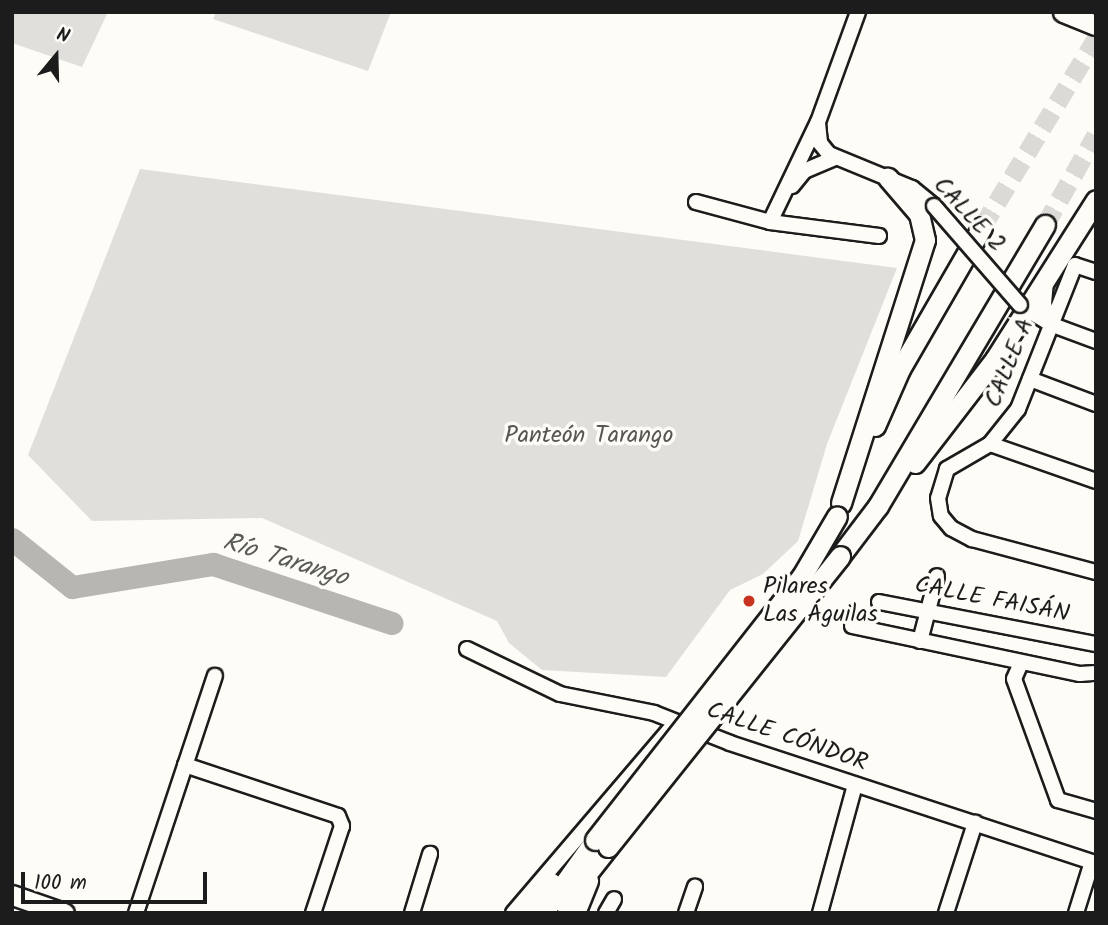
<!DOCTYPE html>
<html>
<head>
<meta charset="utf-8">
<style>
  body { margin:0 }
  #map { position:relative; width:1108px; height:925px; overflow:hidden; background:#fdfcf7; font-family:Kalam,sans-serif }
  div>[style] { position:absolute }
  .green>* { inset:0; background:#e0dfdb }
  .river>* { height:23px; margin:-11.5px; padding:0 11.5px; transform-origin:11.5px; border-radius:11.5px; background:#b7b6b2 }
  .major-tunnel>* { height:19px; margin-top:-9.5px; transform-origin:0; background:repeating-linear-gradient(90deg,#dbdad6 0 19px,transparent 0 29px) }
  .roads { filter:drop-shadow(2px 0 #1c1c1c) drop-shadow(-2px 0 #1c1c1c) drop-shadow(0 2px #1c1c1c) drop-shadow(0 -2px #1c1c1c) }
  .minor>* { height:14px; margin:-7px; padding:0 7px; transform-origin:7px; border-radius:7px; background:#fdfcf7 }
  .major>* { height:19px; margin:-9.5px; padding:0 9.5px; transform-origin:9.5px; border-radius:9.5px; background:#fdfcf7 }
  .bridges { filter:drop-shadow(2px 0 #1c1c1c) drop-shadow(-2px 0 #1c1c1c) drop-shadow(0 2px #1c1c1c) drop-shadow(0 -2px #1c1c1c) }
  .minor-bridge>* { height:14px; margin:-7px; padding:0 7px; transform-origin:7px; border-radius:7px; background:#fdfcf7 }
  .major-bridge>* { height:19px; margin:-9.5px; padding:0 9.5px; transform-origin:9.5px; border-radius:9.5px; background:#fdfcf7 }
  .dots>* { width:19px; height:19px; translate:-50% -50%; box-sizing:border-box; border:4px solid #fdfcf7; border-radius:50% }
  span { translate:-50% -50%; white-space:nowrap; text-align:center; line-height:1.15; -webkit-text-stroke:7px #fdfcf7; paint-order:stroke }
  .street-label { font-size:24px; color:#1c1c1c }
  .park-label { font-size:24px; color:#575655 }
  .poi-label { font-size:24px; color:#1c1c1c }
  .left { translate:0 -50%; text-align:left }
  .water-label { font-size:26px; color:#5a5a58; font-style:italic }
  .frame { position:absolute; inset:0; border:14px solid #1c1c1c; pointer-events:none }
  .north { position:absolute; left:21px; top:21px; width:70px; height:70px; -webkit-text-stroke:5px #fdfcf7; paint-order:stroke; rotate:19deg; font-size:19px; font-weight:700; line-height:28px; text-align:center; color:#1c1c1c }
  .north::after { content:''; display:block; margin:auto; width:24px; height:32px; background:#1c1c1c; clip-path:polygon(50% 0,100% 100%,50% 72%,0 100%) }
  .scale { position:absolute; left:21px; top:872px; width:186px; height:32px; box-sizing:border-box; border:4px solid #1c1c1c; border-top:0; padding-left:9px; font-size:21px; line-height:24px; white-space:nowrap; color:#1c1c1c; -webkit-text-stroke:5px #fdfcf7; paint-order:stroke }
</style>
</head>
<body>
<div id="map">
  <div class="green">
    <i style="clip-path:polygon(12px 12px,108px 12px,82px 67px,12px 43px)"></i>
    <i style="clip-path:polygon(216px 12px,391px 12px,368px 71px,213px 19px)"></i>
    <i style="clip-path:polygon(140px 169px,897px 268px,827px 444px,798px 541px,763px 574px,730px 590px,666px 677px,542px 670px,509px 643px,497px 621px,262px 518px,92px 521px,28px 455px)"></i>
  </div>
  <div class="river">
    <i style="left:12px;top:539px;width:77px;rotate:38.7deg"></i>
    <i style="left:72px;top:587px;width:143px;rotate:-9.3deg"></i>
    <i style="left:213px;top:564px;width:188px;rotate:18.3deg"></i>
  </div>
  <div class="major-tunnel">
    <i style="left:1045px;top:225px;width:103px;rotate:-60.5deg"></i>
    <i style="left:982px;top:227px;width:220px;rotate:-58.8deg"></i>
  </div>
  <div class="roads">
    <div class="minor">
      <i style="left:818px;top:123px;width:20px;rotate:84deg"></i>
      <i style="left:820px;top:143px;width:14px;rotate:51deg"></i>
      <i style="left:829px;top:154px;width:90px;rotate:22.3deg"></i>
      <i style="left:912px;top:188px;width:28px;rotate:39deg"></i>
      <i style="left:792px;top:186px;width:19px;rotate:-51deg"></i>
      <i style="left:804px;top:171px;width:34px;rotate:-23deg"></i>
      <i style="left:696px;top:202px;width:77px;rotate:15.1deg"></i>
      <i style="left:770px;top:222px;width:110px;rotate:7.3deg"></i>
      <i style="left:770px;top:222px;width:111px;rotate:-64.4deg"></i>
      <i style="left:818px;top:122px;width:117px;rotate:-70deg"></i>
      <i style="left:1096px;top:272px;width:22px;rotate:-162deg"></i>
      <i style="left:1075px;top:265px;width:155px;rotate:111.6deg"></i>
      <i style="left:1018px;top:409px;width:45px;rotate:128.7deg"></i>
      <i style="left:990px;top:444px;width:50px;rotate:149.8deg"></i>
      <i style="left:947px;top:469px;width:30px;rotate:107deg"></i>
      <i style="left:938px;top:498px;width:18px;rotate:81deg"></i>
      <i style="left:941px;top:516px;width:16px;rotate:50deg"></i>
      <i style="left:951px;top:528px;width:24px;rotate:28deg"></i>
      <i style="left:972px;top:539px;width:128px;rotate:14.9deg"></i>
      <i style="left:1046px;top:281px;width:23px;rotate:95deg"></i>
      <i style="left:1044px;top:304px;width:21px;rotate:73deg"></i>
      <i style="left:1020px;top:305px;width:36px;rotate:32deg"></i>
      <i style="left:1050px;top:324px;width:49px;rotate:20.3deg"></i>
      <i style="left:1030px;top:379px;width:71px;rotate:20.7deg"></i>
      <i style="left:990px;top:444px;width:112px;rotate:19.2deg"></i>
      <i style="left:879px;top:602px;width:221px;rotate:11deg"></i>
      <i style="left:852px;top:626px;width:233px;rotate:11.9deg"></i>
      <i style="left:1080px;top:674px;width:16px;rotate:-4deg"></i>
      <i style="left:920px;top:641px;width:67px;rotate:-75.3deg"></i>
      <i style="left:467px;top:649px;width:103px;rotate:25.8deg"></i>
      <i style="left:560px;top:694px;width:96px;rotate:11.4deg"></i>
      <i style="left:654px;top:713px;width:82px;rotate:21.5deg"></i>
      <i style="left:730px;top:743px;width:385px;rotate:18.2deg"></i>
      <i style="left:1021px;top:663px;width:17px;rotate:114deg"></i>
      <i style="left:1014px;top:679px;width:129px;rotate:70deg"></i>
      <i style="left:1058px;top:800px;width:40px;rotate:16deg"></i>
      <i style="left:185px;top:765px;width:161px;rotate:18.4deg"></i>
      <i style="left:338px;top:816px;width:11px;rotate:68deg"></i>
      <i style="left:342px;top:826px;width:92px;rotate:108.4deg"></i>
      <i style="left:136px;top:913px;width:250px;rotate:-71.6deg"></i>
      <i style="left:412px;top:913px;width:62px;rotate:-73deg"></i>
      <i style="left:513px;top:913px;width:251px;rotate:-49.5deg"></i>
      <i style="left:606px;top:913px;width:16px;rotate:-60deg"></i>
      <i style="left:686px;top:913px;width:28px;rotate:-71deg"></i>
      <i style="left:820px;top:913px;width:133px;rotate:-74.7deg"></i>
      <i style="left:946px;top:913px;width:95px;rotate:-72.1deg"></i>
      <i style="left:1076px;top:913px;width:53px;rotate:-72.6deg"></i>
    </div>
    <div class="major">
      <i style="left:1063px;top:12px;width:35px;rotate:22deg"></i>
      <i style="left:875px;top:426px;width:62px;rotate:-66.3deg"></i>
      <i style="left:900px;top:369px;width:164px;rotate:-60deg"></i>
      <i style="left:915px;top:463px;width:131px;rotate:-52.4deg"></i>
      <i style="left:995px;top:359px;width:188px;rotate:-57.6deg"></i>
      <i style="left:841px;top:503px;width:276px;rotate:-72.3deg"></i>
      <i style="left:925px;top:240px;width:27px;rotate:-103deg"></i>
      <i style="left:919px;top:214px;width:48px;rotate:-130.7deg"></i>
      <i style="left:840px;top:556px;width:63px;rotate:-52.8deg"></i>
      <i style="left:878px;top:506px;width:327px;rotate:-59.3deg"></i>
      <i style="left:12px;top:895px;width:55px;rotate:19.1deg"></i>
      <i style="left:564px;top:903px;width:71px;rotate:-51.8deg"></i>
      <i style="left:525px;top:913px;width:40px;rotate:-49deg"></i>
      <i style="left:543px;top:913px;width:90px;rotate:-54.5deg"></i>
      <i style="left:575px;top:913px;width:35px;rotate:-68deg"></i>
    </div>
  </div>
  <div class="bridges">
    <div class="minor-bridge">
      <i style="left:934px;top:206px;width:131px;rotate:49deg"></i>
    </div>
    <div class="major-bridge">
      <i style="left:595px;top:840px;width:335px;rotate:-51.9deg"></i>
      <i style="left:802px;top:576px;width:69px;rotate:-59.7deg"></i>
      <i style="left:608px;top:847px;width:372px;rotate:-51.4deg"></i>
    </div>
  </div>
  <div class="dots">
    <i style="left:749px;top:601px;background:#c8321e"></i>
  </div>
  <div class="street-label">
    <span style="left:969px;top:215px;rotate:47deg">CALLE 2</span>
    <span style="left:1010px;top:363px;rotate:-68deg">CALLE A</span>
    <span style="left:992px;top:600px;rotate:11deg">CALLE FAISÁN</span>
    <span style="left:787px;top:737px;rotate:19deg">CALLE CÓNDOR</span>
  </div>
  <div class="park-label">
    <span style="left:589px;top:436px">Panteón Tarango</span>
  </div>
  <div class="poi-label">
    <span class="left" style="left:763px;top:601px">Pilares<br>Las Águilas</span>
  </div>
  <div class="water-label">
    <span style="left:285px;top:561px;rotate:17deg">Río Tarango</span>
  </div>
  <div class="frame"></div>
  <div class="north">N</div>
  <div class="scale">100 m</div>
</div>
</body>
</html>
